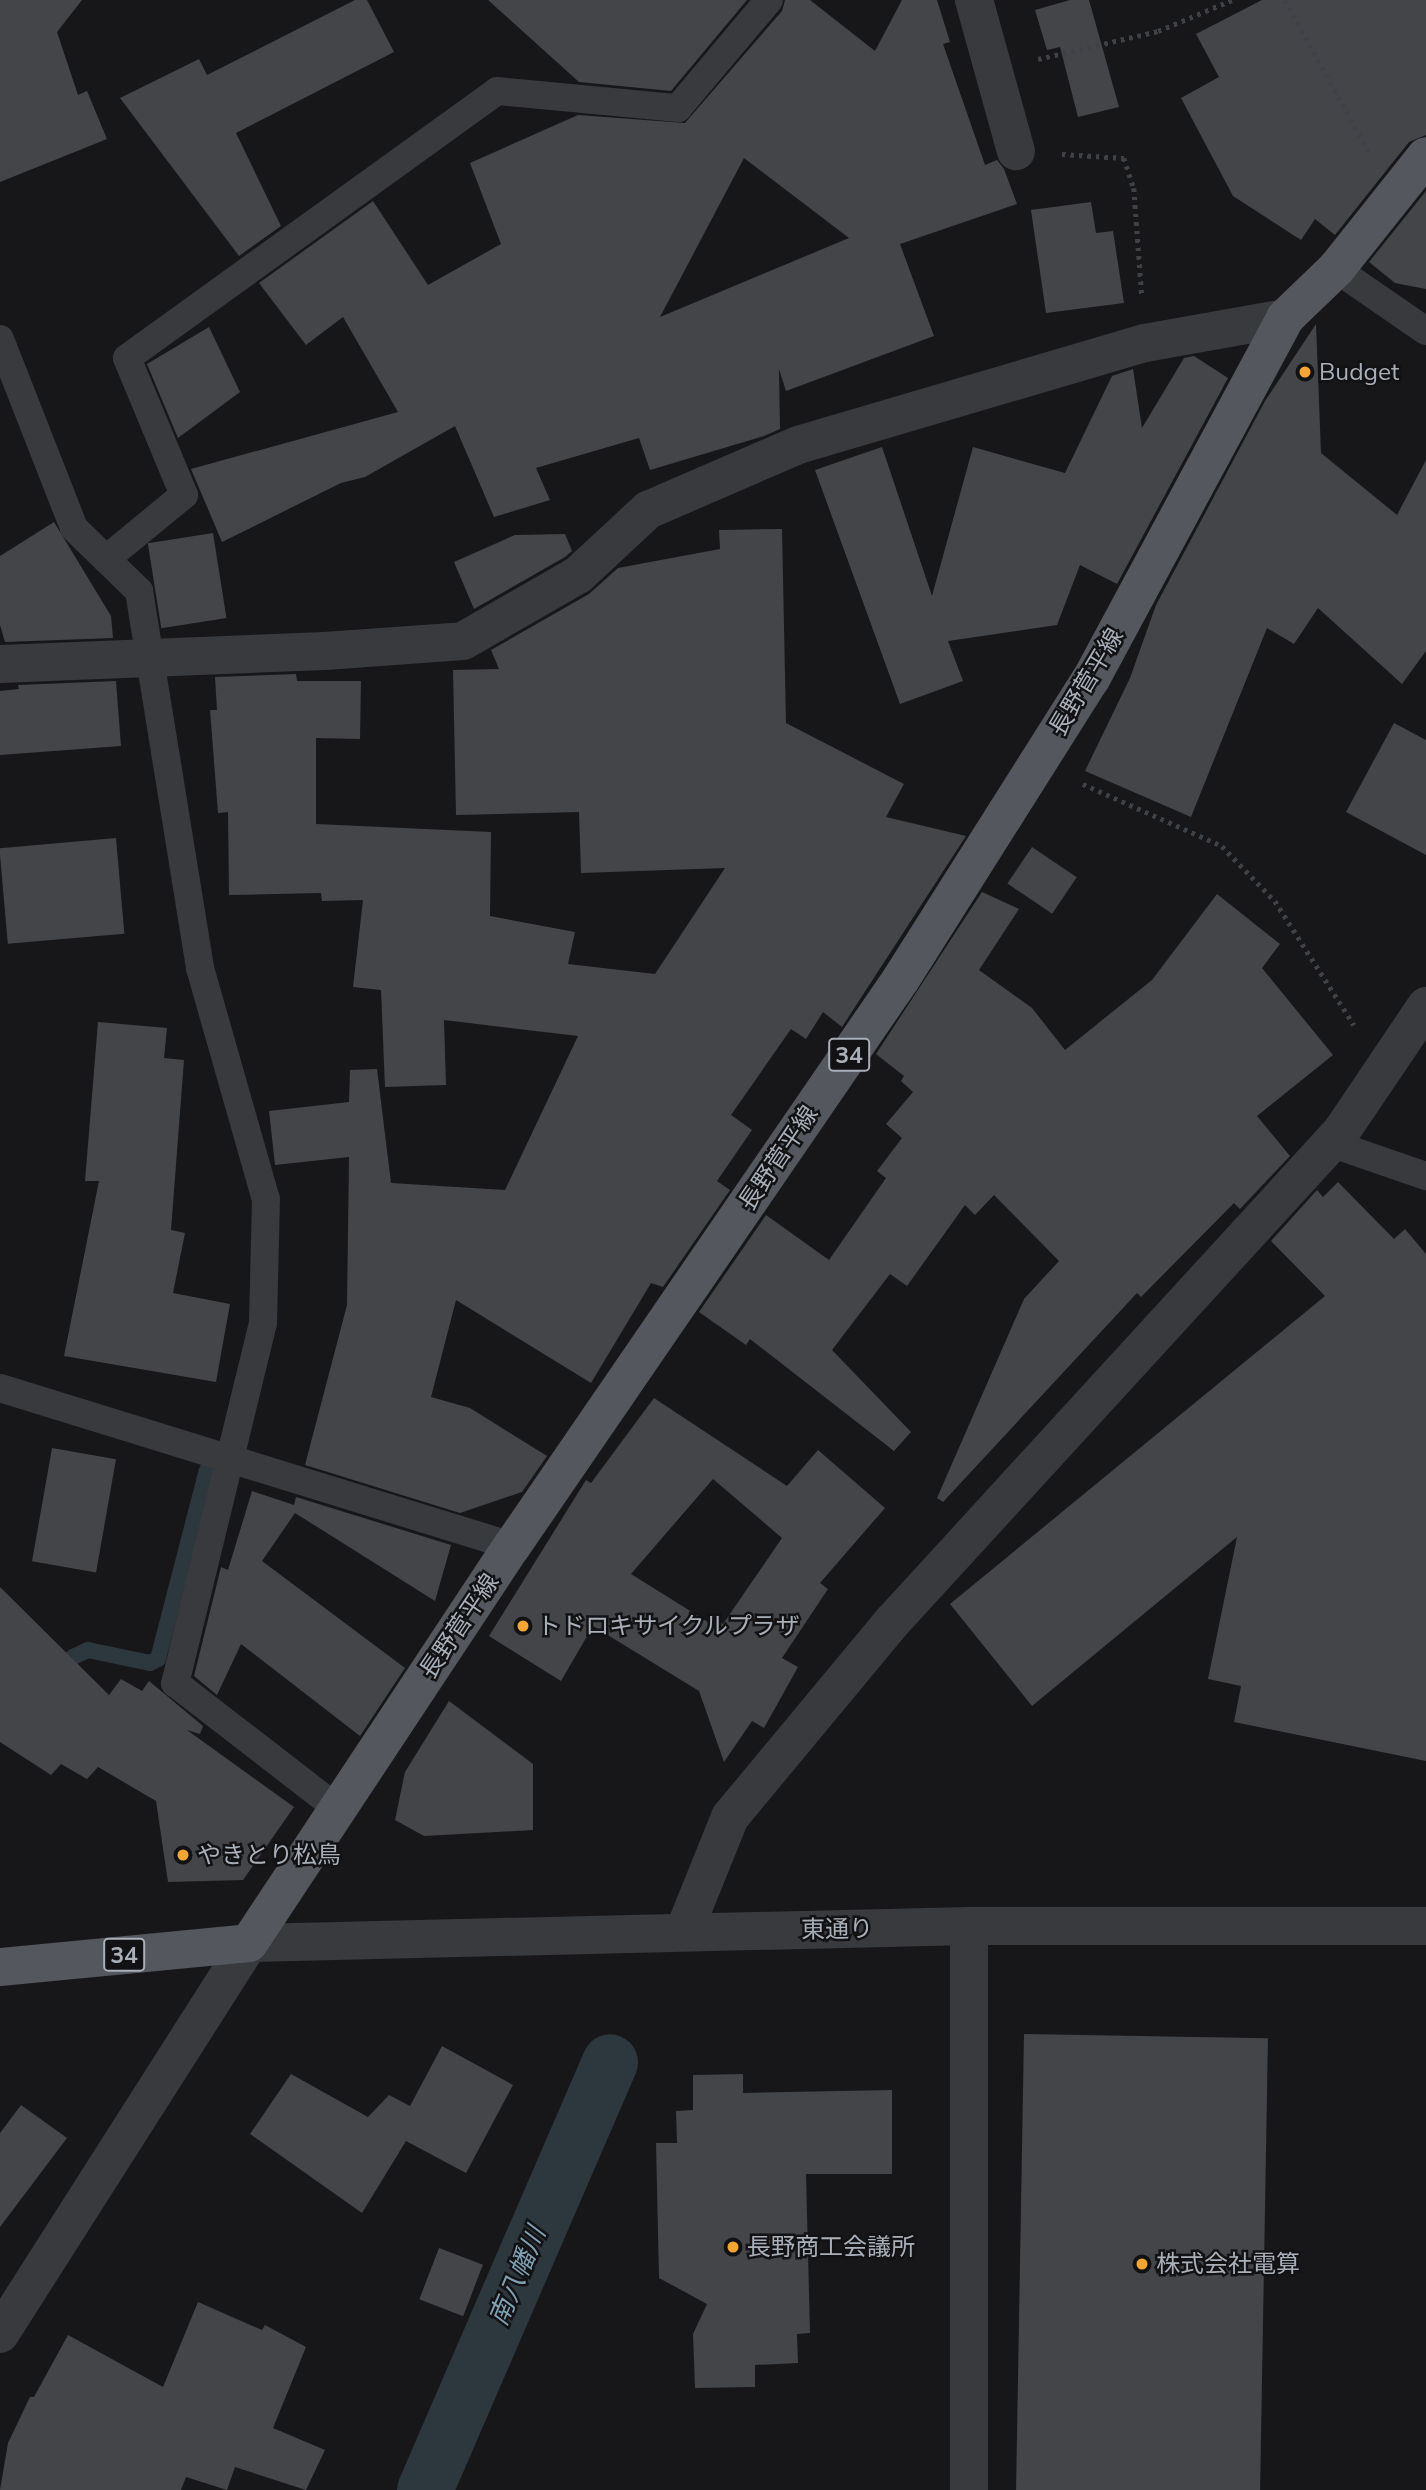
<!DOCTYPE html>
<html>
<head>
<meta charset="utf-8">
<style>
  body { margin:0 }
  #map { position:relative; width:1426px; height:2490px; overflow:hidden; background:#171719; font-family:Mulish,"Noto Sans JP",sans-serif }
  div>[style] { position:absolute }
  .stream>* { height:16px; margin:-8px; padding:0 8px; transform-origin:8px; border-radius:8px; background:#2d373e }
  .canal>* { height:56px; margin:-28px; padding:0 28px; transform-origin:28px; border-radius:28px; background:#2d373e }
  .building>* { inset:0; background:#434549; transform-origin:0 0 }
  .path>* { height:4.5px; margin-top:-2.25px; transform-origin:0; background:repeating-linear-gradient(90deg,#3e4145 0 3.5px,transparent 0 8.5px) }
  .service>* { height:28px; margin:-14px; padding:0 14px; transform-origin:14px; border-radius:14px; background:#383a3e }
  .minor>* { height:38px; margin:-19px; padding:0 19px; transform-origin:19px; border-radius:19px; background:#383a3e }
  .tertiary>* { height:38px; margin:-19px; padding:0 19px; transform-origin:19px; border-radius:19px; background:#383a3e }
  .primary>* { height:38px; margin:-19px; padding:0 19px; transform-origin:19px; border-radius:19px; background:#54575e }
  .dots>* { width:19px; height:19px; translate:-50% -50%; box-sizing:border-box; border:4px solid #121214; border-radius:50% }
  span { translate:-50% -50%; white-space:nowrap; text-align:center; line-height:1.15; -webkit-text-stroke:5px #121214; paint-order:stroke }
  .shield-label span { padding:2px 5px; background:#121214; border:2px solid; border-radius:5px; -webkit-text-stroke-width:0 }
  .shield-label { font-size:23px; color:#a9afb9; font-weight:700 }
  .poi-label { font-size:24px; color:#a9afb9 }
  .left { translate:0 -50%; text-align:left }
  .street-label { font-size:24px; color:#a9afb9 }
  .water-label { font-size:26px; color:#80a0b4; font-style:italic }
</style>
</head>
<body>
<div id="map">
  <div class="stream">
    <i style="left:58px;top:1673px;width:22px;rotate:-47deg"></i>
    <i style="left:73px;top:1657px;width:17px;rotate:-25deg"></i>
    <i style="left:88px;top:1650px;width:63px;rotate:11.8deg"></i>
    <i style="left:150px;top:1663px;width:9px;rotate:-27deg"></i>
    <i style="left:158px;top:1659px;width:195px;rotate:-75.5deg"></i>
  </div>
  <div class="canal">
    <i style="left:425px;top:2490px;width:466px;rotate:-66.6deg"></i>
  </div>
  <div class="building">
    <i style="clip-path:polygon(0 0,82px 0,57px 32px,78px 95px,87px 91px,107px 139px,0 182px)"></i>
    <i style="clip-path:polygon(355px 0,367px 0,394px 52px,236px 133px,281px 226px,239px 256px,120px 98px,199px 59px,207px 75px)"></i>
    <i style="clip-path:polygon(488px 0,747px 0,671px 91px,579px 82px)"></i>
    <i style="clip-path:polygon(evenodd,785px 0,810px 0,875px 51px,902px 0,937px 0,950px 42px,943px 44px,985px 165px,997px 160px,1004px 169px,1017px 204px,900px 244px,934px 336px,786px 391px,779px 369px,780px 429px,764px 436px,650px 470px,639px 438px,536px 468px,550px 500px,494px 517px,455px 426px,365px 477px,341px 483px,222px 542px,191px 469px,398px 412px,343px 317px,306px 345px,259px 283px,373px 201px,428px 285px,501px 244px,470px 163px,578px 115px,685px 123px,782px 11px,785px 0,744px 158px,849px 238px,660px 317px,744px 158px)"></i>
    <i style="clip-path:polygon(1070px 0,1089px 0,1119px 107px,1078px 117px,1060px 47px,1047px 50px,1035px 10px)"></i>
    <i style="clip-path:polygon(1262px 0,1426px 0,1426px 135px,1409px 142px,1335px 235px,1315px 219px,1301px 240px,1233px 196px,1181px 98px,1219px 77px,1196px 34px)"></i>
    <i style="clip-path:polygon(1426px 191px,1426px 289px,1395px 283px,1369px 262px)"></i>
    <i style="clip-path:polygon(1091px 202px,1096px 233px,1113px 231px,1124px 303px,1046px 313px,1031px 210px)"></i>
    <i style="clip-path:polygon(1316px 324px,1321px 453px,1397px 515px,1426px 460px,1426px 651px,1402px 684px,1318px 608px,1294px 644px,1267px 628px,1191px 817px,1085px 771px,1130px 678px,1156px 605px,1265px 401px)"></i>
    <i style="clip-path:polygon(209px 327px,240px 392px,178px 438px,147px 364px)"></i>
    <i style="clip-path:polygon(1194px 356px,1228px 378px,1117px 584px,1080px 565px,1057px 625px,948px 641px,963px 681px,900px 704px,815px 470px,882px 447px,932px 596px,973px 447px,1065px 473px,1112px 376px,1133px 369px,1142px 428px,1184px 358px)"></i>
    <i style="clip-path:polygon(54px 522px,111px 616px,113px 638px,5px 642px,0 625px,0 556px)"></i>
    <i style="clip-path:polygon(782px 529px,786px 723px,904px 784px,886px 817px,966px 836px,842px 1027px,823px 1012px,806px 1039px,791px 1029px,731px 1115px,752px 1130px,717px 1181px,730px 1190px,663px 1287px,651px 1283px,591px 1383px,456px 1300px,431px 1397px,470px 1408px,547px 1456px,522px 1492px,460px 1513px,305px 1465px,347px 1305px,349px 1157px,275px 1165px,269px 1111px,349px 1102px,350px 1070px,377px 1069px,391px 1183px,505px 1190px,578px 1036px,444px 1020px,446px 1085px,385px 1087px,381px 990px,353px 987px,363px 900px,322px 901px,321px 893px,229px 895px,228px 812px,218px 813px,210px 710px,217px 710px,215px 677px,296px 674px,297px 681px,361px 681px,360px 739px,316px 738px,316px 824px,491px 832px,490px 916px,575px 932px,568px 964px,655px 974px,725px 868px,581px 873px,579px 812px,456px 815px,453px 670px,499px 669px,491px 650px,589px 594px,618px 568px,720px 549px,719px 530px)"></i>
    <i style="left:213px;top:533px;width:86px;height:66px;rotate:81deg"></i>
    <i style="clip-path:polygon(565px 534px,572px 551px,565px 557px,474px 609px,454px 562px,515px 535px)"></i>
    <i style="clip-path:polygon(116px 681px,121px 746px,0 755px,0 691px,19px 689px,18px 685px)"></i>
    <i style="clip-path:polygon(1394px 723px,1426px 740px,1426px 855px,1346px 812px)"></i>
    <i style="left:116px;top:838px;width:96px;height:117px;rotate:85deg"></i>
    <i style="left:1032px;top:847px;width:54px;height:44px;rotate:34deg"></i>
    <i style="clip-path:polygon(982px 892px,1019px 909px,979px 970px,1032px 1008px,1065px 1050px,1152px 980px,1217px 894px,1280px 944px,1262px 968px,1333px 1055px,1257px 1116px,1290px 1156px,1240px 1209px,1234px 1203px,1141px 1297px,1137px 1293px,943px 1502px,937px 1498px,1024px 1299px,1059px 1261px,994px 1195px,975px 1215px,965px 1205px,907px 1286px,890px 1274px,832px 1350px,911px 1432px,894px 1451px,750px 1339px,746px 1345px,699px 1312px,766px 1215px,829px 1260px,886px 1178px,877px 1171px,902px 1138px,886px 1124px,913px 1092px,901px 1081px,904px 1076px,876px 1054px)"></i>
    <i style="clip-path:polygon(98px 1022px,167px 1028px,164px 1058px,184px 1060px,171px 1230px,185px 1233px,173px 1293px,230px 1304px,216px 1382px,64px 1356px,99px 1181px,85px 1181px)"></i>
    <i style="clip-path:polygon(1338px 1182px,1394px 1239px,1405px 1229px,1426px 1254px,1426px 1761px,1234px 1722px,1241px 1686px,1208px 1679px,1237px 1537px,1032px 1706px,950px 1604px,1325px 1296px,1271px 1241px,1317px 1190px,1323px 1197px)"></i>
    <i style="clip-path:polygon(evenodd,654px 1398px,787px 1486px,818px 1450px,885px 1508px,820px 1583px,828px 1589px,782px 1658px,798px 1667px,764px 1728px,752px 1721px,724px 1762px,699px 1691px,593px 1626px,561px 1681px,489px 1636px,586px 1480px,591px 1483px,654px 1398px,713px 1479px,782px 1538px,723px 1624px,714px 1618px,711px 1624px,631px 1574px,713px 1479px)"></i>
    <i style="left:52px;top:1448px;width:65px;height:115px;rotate:10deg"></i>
    <i style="clip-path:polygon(252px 1491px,294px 1505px,296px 1497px,451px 1545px,435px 1601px,295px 1513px,262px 1561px,405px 1668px,360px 1736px,241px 1644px,217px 1695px,194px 1676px,221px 1567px,228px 1570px)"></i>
    <i style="clip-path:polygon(0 1587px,109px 1695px,121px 1679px,142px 1691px,149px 1681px,203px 1726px,200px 1734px,187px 1730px,294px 1807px,243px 1880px,168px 1882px,156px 1801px,98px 1767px,87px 1779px,61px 1764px,51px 1775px,0 1742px)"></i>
    <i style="clip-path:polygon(449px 1701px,533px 1764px,533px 1830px,424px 1836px,395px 1820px,405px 1772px)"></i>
    <i style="left:1024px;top:2034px;width:244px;height:456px;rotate:1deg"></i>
    <i style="clip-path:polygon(442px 2046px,513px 2085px,466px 2173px,406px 2141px,362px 2213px,250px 2134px,291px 2074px,368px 2117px,389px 2095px,410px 2106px)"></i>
    <i style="clip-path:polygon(743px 2074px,743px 2093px,892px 2090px,892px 2174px,806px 2174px,810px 2333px,797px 2334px,798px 2363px,755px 2365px,755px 2387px,695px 2388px,693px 2334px,707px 2304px,659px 2278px,656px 2143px,677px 2143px,676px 2111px,693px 2110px,693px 2075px)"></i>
    <i style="clip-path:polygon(21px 2105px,67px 2138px,0 2227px,0 2133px)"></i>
    <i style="left:439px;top:2248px;width:47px;height:55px;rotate:21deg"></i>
    <i style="clip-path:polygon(198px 2302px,262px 2330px,265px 2325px,306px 2347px,273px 2428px,325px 2450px,306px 2490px,235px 2467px,227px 2490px,186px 2477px,181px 2490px,0 2490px,8px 2443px,30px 2397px,34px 2397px,68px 2335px,163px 2387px)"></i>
  </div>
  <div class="path">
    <i style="left:1285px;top:0;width:174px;rotate:61.1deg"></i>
    <i style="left:1038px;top:59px;width:123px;rotate:-13.1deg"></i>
    <i style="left:1158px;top:31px;width:80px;rotate:-22.7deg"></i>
    <i style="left:1062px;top:154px;width:62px;rotate:3.7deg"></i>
    <i style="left:1124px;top:158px;width:32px;rotate:72deg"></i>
    <i style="left:1134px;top:188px;width:108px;rotate:85.8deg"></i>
    <i style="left:1083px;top:784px;width:152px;rotate:24deg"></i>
    <i style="left:1222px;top:846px;width:76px;rotate:46.1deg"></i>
    <i style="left:1275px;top:901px;width:147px;rotate:57.5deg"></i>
  </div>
  <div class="service">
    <i style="left:1336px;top:269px;width:109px;rotate:34.6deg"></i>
    <i style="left:0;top:339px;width:203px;rotate:68.6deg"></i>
    <i style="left:74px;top:528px;width:91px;rotate:44.1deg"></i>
    <i style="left:139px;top:591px;width:382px;rotate:80.8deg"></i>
    <i style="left:200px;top:968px;width:240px;rotate:74.1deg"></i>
    <i style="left:266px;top:1199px;width:124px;rotate:91.4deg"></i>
    <i style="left:263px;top:1323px;width:371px;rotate:103.7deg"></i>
    <i style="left:175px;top:1683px;width:205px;rotate:37.7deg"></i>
    <i style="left:106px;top:559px;width:101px;rotate:-39.4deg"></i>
    <i style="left:184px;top:495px;width:148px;rotate:-112.6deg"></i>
    <i style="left:127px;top:358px;width:456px;rotate:-35.8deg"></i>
    <i style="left:497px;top:91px;width:182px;rotate:5.4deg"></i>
    <i style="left:678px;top:108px;width:141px;rotate:-49.9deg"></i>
    <i style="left:1330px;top:1143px;width:102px;rotate:19deg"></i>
    <i style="left:0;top:1388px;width:536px;rotate:17.15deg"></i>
  </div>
  <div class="minor">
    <i style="left:974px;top:0;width:157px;rotate:74.5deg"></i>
    <i style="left:0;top:664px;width:325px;rotate:-2.3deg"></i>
    <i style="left:325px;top:651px;width:138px;rotate:-4.1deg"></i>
    <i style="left:463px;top:641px;width:133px;rotate:-29.9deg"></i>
    <i style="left:578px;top:575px;width:96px;rotate:-42.9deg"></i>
    <i style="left:648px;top:510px;width:163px;rotate:-23.4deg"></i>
    <i style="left:798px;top:445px;width:362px;rotate:-16.4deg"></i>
    <i style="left:1145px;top:343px;width:142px;rotate:-10.1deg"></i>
    <i style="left:969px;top:1926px;width:564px;rotate:90deg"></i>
    <i style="left:684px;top:1931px;width:123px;rotate:-68deg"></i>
    <i style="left:730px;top:1817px;width:254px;rotate:-50.3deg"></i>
    <i style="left:892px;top:1622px;width:665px;rotate:-47.5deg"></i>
    <i style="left:1341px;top:1132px;width:152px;rotate:-56deg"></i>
  </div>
  <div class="tertiary">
    <i style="left:0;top:2334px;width:464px;rotate:-57.5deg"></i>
    <i style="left:249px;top:1943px;width:720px;rotate:-1.35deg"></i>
    <i style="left:969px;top:1926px;width:457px"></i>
  </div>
  <div class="primary">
    <i style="left:0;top:1967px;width:250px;rotate:-5.5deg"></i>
    <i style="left:249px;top:1943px;width:476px;rotate:-56.5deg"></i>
    <i style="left:512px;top:1546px;width:688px;rotate:-55.55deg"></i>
    <i style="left:901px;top:979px;width:355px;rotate:-57.7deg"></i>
    <i style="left:1091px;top:679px;width:410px;rotate:-61.7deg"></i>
    <i style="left:1285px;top:318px;width:71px;rotate:-43.9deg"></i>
    <i style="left:1336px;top:269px;width:144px;rotate:-51.5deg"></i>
  </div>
  <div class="dots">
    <i style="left:1305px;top:372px;background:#f4a635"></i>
    <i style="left:523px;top:1626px;background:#f4a635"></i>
    <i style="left:183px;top:1855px;background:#f4a635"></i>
    <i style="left:733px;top:2247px;background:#f4a635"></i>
    <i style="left:1142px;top:2264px;background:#f4a635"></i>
  </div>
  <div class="shield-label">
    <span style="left:849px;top:1055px">34</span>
    <span style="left:124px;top:1955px">34</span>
  </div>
  <div class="poi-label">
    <span class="left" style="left:1319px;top:372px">Budget</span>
    <span class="left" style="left:537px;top:1626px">トドロキサイクルプラザ</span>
    <span class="left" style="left:197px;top:1855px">やきとり松鳥</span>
    <span class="left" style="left:747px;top:2247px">長野商工会議所</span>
    <span class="left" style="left:1156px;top:2264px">株式会社電算</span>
  </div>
  <div class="street-label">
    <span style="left:1086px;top:682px;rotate:-59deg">長野菅平線</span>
    <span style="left:778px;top:1158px;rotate:-56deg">長野菅平線</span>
    <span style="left:459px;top:1626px;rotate:-56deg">長野菅平線</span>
    <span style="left:837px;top:1929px;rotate:-1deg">東通り</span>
  </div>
  <div class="water-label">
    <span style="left:517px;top:2276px;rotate:-67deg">南八幡川</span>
  </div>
</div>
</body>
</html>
